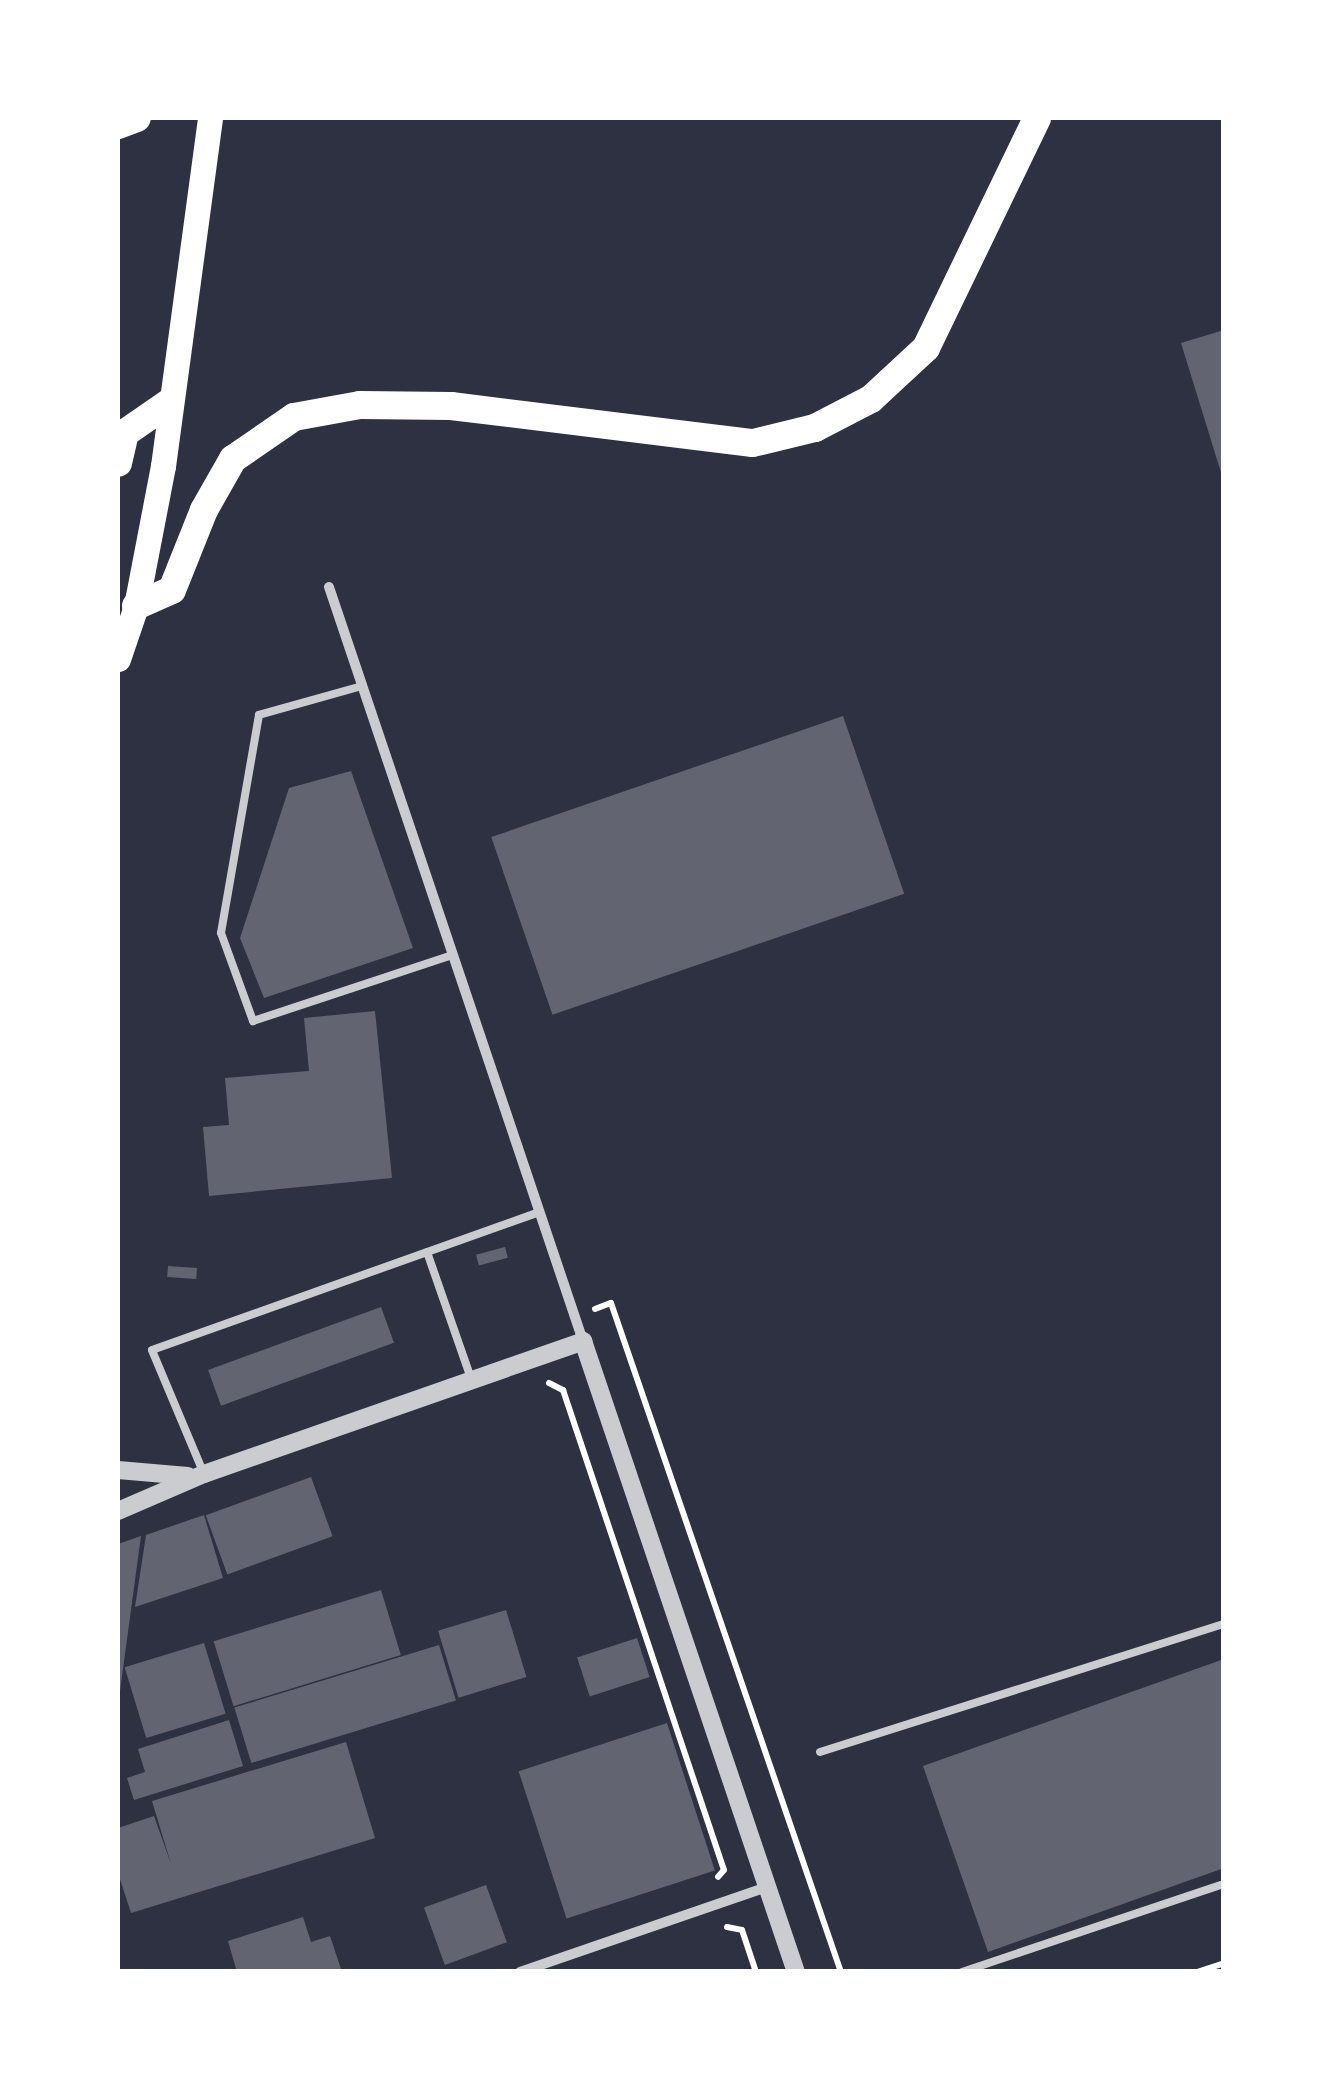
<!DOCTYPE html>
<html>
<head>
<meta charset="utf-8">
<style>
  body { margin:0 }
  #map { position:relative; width:1341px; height:2089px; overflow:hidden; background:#2d3142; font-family:"IBM Plex Sans",sans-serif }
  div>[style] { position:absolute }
  .building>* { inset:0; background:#626471; transform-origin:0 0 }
  .path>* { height:6px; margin:-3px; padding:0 3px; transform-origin:3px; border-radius:3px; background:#fff }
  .service>* { height:8px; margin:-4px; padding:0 4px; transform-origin:4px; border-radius:4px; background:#caccd0 }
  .minor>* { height:10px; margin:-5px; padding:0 5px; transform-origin:5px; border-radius:5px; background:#caccd0 }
  .tertiary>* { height:18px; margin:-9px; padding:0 9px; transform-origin:9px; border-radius:9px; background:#caccd0 }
  .primary>* { height:25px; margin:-12.5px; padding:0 12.5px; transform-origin:12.5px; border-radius:12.5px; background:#fff }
  .trunk>* { height:28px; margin:-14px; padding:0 14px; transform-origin:14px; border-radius:14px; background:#fff }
  span { translate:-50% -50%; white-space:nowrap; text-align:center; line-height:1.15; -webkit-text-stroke:8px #fff; paint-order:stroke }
  .frame { position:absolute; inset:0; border:120px solid #fff; pointer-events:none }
</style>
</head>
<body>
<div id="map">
  <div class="building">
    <i style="clip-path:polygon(1224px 330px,1224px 479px,1223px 479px,1181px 343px)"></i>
    <i style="left:843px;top:716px;width:188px;height:372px;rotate:71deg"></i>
    <i style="clip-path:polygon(351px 771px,413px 948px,264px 998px,240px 938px,289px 788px)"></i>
    <i style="clip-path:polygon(375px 1011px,392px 1178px,209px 1196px,203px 1127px,229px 1125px,225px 1078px,309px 1071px,304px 1018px)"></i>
    <i style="left:505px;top:1247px;width:11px;height:30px;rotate:75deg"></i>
    <i style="left:168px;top:1266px;width:29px;height:11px;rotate:4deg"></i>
    <i style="left:381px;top:1307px;width:38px;height:184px;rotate:70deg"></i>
    <i style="left:311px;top:1477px;width:63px;height:112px;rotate:70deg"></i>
    <i style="clip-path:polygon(204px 1515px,223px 1578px,135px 1607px,146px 1535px)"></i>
    <i style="clip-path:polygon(141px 1536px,120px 1691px,118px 1691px,118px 1544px)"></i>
    <i style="left:381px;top:1590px;width:68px;height:175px;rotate:73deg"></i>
    <i style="left:506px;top:1610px;width:70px;height:71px;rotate:73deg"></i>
    <i style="left:637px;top:1638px;width:41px;height:63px;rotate:72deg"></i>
    <i style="left:204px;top:1643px;width:74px;height:83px;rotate:73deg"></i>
    <i style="left:439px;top:1645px;width:58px;height:214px;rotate:73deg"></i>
    <i style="clip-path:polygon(1224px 1659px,1224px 1868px,988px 1952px,923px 1766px)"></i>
    <i style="clip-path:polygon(229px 1720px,243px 1766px,134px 1800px,127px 1778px,145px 1772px,138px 1749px)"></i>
    <i style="left:667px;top:1723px;width:155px;height:156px;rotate:72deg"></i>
    <i style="clip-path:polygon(346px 1742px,375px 1838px,131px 1913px,118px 1873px,118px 1828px,154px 1816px,171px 1864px,152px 1801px)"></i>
    <i style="left:486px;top:1885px;width:61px;height:66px;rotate:70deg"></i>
    <i style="clip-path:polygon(303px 1917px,311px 1942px,330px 1936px,342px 1972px,237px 1972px,228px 1941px)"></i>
  </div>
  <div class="path">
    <i style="left:595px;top:1309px;width:17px;rotate:-21deg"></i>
    <i style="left:611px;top:1303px;width:707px;rotate:71.03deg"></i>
    <i style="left:549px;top:1383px;width:16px;rotate:27deg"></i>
    <i style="left:563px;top:1390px;width:506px;rotate:71.46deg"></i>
    <i style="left:724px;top:1870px;width:9px;rotate:131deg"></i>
    <i style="left:727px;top:1927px;width:15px;rotate:11deg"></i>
    <i style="left:742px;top:1930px;width:44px;rotate:71.6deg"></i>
    <i style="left:1197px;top:1972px;width:28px;rotate:-18deg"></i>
  </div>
  <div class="service">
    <i style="left:362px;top:686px;width:107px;rotate:164.3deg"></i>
    <i style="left:259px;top:715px;width:221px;rotate:99.9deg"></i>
    <i style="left:221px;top:933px;width:94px;rotate:70deg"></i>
    <i style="left:253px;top:1021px;width:210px;rotate:-18.3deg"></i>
    <i style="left:427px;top:1252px;width:133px;rotate:70.8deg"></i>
    <i style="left:204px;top:1474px;width:134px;rotate:-112.8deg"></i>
    <i style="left:152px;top:1350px;width:411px;rotate:-19.6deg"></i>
    <i style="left:820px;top:1752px;width:424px;rotate:-17.6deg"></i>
    <i style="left:962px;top:1972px;width:276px;rotate:-18.6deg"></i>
  </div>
  <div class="minor">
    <i style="left:329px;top:587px;width:796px;rotate:71.38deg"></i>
    <i style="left:520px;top:1972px;width:261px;rotate:-19deg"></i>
  </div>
  <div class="tertiary">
    <i style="left:118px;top:1470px;width:70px;rotate:4.9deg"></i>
    <i style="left:118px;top:1511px;width:94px;rotate:-23.3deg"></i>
    <i style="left:204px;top:1474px;width:402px;rotate:-19.3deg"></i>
    <i style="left:583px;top:1341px;width:666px;rotate:71.35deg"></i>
  </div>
  <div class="primary">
    <i style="left:118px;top:659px;width:56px;rotate:-71.2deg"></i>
    <i style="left:136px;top:606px;width:143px;rotate:-79.1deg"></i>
    <i style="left:163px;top:466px;width:351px;rotate:-82.3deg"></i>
  </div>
  <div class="trunk">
    <i style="left:118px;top:125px;width:20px;rotate:-20deg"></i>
    <i style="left:118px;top:463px;width:31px;rotate:-77deg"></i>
    <i style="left:125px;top:433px;width:55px;rotate:-34.6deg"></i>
    <i style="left:136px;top:606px;width:39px;rotate:-24deg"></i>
    <i style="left:172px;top:590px;width:86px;rotate:-68.2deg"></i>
    <i style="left:204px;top:510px;width:59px;rotate:-60.4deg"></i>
    <i style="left:233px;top:459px;width:74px;rotate:-34.5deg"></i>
    <i style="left:294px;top:417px;width:67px;rotate:-10.3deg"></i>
    <i style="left:360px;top:405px;width:91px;rotate:0.6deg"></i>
    <i style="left:451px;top:406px;width:304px;rotate:7deg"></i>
    <i style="left:753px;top:443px;width:64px;rotate:-13.6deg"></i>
    <i style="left:815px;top:428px;width:63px;rotate:-27.4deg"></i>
    <i style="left:871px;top:399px;width:75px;rotate:-42.8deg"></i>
    <i style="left:926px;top:348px;width:255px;rotate:-64.2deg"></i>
  </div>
  <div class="frame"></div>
</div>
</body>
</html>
